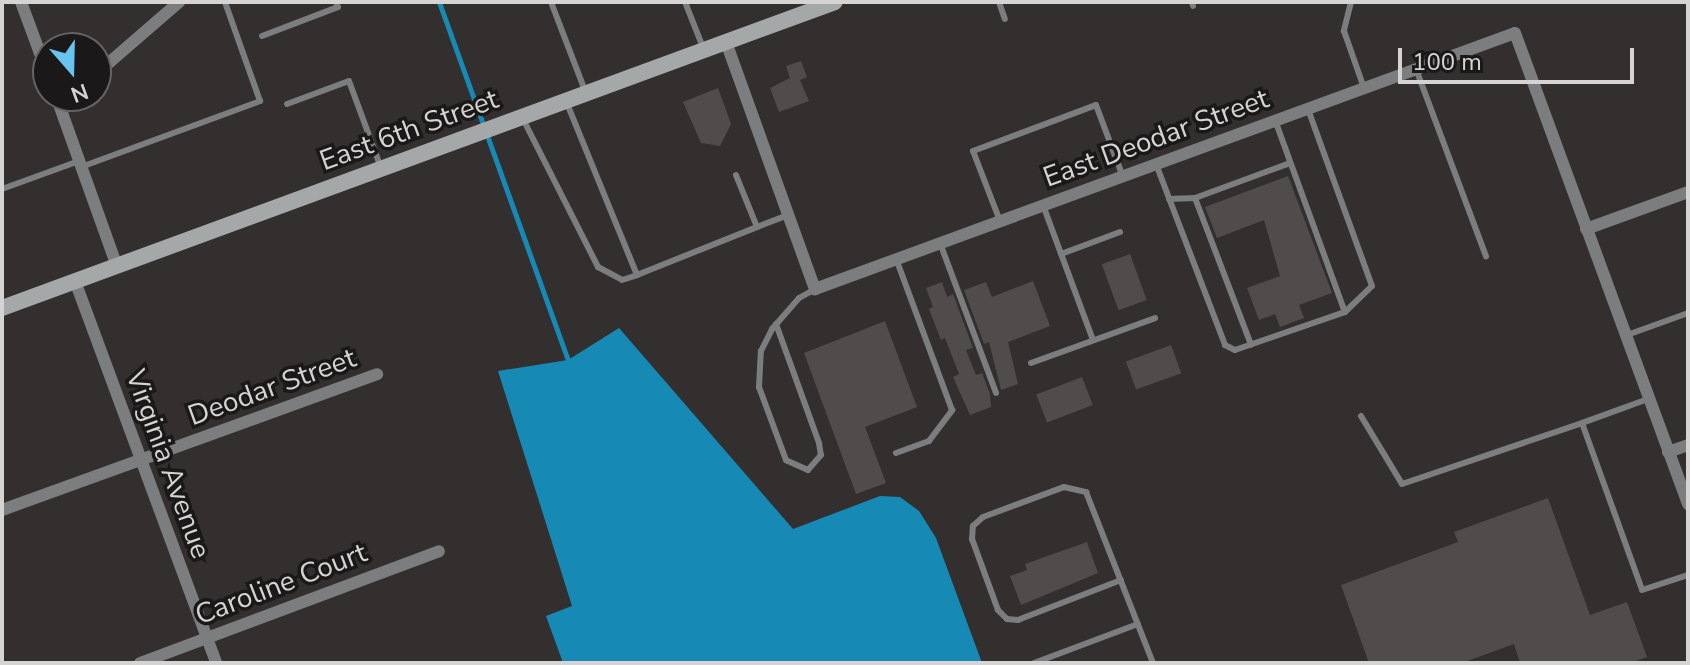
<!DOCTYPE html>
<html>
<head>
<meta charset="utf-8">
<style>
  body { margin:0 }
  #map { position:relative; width:1690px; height:665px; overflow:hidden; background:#332f2f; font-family:"Nunito Sans",sans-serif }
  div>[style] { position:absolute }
  .water>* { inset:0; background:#168ab4 }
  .stream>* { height:5px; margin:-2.5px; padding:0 2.5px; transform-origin:2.5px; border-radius:2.5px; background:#168ab4 }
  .building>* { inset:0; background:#504c4c; transform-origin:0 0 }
  .lane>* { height:6px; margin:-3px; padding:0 3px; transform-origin:3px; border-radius:3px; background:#7b7d7e }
  .street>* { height:12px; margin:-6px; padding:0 6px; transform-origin:6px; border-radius:6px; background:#7b7d7e }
  .secondary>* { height:16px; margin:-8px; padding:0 8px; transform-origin:8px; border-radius:8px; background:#a5a8a9 }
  span { translate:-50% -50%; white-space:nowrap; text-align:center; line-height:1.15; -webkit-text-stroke:7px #1a1818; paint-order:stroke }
  .street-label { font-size:28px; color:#d6d3d3 }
  .frame { position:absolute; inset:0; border:4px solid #d6d3d3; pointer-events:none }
  .north { position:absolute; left:32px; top:32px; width:80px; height:80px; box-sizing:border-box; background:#1a1818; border:2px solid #656363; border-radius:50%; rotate:160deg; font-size:22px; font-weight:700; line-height:32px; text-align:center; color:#d6d3d3 }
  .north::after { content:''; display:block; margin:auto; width:28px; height:36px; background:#66c4ef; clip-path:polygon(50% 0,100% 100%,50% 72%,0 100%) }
  .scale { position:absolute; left:1398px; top:48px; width:236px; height:36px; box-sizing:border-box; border:4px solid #d6d3d3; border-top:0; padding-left:10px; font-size:24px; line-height:28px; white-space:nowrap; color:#d6d3d3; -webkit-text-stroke:6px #1a1818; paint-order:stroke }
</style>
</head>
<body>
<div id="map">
  <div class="water">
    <i style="clip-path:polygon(619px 328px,793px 529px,880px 496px,900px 497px,919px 511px,936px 538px,982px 663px,563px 663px,546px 616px,572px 606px,498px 371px,568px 360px)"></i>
  </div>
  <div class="stream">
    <i style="left:439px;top:2px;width:381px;rotate:70.2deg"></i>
  </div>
  <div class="building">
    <i style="clip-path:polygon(801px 61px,807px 77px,800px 80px,809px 101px,779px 112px,770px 88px,790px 78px,786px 66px)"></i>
    <i style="clip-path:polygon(718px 88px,731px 124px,720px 146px,701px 143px,683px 102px)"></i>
    <i style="clip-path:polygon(1288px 176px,1332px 293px,1299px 305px,1304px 318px,1280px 327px,1275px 314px,1259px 320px,1247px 288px,1280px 276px,1264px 220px,1217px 238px,1205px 207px)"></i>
    <i style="left:1130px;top:254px;width:49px;height:30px;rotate:70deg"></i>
    <i style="clip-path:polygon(1033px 281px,1050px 326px,1008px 342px,1018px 384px,1001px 390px,989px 342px,984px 344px,964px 290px,986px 282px,992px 297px)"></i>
    <i style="clip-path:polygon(942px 282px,947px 297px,953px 294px,973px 348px,966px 350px,976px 375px,982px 373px,990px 394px,991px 407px,970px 415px,953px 377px,959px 374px,945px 338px,941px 340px,929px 309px,933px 307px,926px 288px)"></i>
    <i style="clip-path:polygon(885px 321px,917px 407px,865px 427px,886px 483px,856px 494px,804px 353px)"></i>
    <i style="left:1171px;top:345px;width:30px;height:48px;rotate:70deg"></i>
    <i style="left:1082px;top:377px;width:30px;height:49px;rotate:69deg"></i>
    <i style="clip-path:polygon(1548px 498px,1590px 615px,1627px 602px,1647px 657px,1630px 663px,1520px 663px,1514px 644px,1462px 663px,1369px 663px,1341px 585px,1458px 542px,1454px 532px)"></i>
    <i style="clip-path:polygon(1087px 542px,1098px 573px,1021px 605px,1010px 576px,1027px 570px,1025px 564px)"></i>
  </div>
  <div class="lane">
    <i style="left:551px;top:2px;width:97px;rotate:69deg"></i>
    <i style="left:685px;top:2px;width:52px;rotate:68.4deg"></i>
    <i style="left:999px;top:2px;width:18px;rotate:71deg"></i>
    <i style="left:1192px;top:2px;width:4px;rotate:76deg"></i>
    <i style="left:1351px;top:2px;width:30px;rotate:104deg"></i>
    <i style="left:1344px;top:31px;width:60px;rotate:70.7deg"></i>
    <i style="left:262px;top:36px;width:81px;rotate:-20.9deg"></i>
    <i style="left:338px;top:7px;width:5px;rotate:-112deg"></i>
    <i style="left:1416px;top:69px;width:200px;rotate:69.5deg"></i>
    <i style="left:287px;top:104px;width:66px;rotate:-20.4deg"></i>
    <i style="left:349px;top:81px;width:93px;rotate:69.8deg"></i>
    <i style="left:523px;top:119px;width:166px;rotate:63.1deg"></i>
    <i style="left:598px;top:267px;width:27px;rotate:28deg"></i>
    <i style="left:622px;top:280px;width:16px;rotate:-18deg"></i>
    <i style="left:637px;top:275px;width:188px;rotate:-112.2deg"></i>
    <i style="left:1275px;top:120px;width:204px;rotate:70deg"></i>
    <i style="left:1156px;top:164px;width:194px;rotate:69.1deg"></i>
    <i style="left:1225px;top:345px;width:11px;rotate:27deg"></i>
    <i style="left:1235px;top:350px;width:116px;rotate:-19.1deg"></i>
    <i style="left:1345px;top:312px;width:37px;rotate:-44deg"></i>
    <i style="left:1372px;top:286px;width:188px;rotate:-109.9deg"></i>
    <i style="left:81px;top:167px;width:191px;rotate:-20.2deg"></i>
    <i style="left:260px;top:101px;width:105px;rotate:-109.5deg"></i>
    <i style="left:2px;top:189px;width:82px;rotate:-20deg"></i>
    <i style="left:1195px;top:198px;width:157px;rotate:69.1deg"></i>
    <i style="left:1169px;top:199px;width:26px;rotate:-2deg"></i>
    <i style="left:1195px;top:198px;width:101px;rotate:-20.2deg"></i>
    <i style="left:1043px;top:205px;width:144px;rotate:69.7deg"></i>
    <i style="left:1000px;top:221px;width:75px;rotate:-111.1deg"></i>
    <i style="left:973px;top:151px;width:131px;rotate:-20.5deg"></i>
    <i style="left:1096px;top:105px;width:77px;rotate:69.4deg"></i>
    <i style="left:757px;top:227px;width:33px;rotate:-21deg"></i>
    <i style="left:940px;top:243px;width:160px;rotate:69.5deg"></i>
    <i style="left:1061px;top:254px;width:63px;rotate:-20.4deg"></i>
    <i style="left:637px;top:275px;width:129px;rotate:-21.8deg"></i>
    <i style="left:757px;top:227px;width:56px;rotate:-112deg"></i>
    <i style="left:776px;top:324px;width:127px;rotate:70.1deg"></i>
    <i style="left:819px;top:443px;width:12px;rotate:81deg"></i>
    <i style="left:821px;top:455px;width:20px;rotate:131deg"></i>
    <i style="left:808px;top:470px;width:24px;rotate:-156deg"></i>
    <i style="left:786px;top:460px;width:78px;rotate:-110.3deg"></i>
    <i style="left:759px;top:387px;width:36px;rotate:-87deg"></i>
    <i style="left:761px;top:351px;width:25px;rotate:-63deg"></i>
    <i style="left:772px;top:329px;width:41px;rotate:-48.9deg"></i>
    <i style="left:799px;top:298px;width:18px;rotate:-29deg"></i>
    <i style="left:1627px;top:335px;width:65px;rotate:-19.8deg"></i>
    <i style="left:1031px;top:363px;width:132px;rotate:-19.9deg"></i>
    <i style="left:1648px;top:399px;width:70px;rotate:160deg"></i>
    <i style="left:1582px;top:423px;width:177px;rotate:70.2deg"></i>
    <i style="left:1642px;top:590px;width:48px;rotate:-18.1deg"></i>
    <i style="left:1361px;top:416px;width:79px;rotate:58.9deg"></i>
    <i style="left:1402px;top:484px;width:190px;rotate:-18.7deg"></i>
    <i style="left:896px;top:453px;width:35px;rotate:-20deg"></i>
    <i style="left:929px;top:441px;width:39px;rotate:-53deg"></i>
    <i style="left:952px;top:410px;width:161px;rotate:-110.3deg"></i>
    <i style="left:1121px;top:580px;width:110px;rotate:158.8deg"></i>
    <i style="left:1018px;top:620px;width:11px;rotate:-175deg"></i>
    <i style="left:1007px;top:619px;width:13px;rotate:-135deg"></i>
    <i style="left:998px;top:610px;width:76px;rotate:-110.1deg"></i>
    <i style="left:972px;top:539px;width:13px;rotate:-86deg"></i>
    <i style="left:973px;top:526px;width:13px;rotate:-42deg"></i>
    <i style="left:983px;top:517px;width:86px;rotate:-20.3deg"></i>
    <i style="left:1064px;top:487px;width:23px;rotate:13deg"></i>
    <i style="left:1086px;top:492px;width:184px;rotate:68.6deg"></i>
    <i style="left:1034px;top:663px;width:111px;rotate:-20.6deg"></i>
  </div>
  <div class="street">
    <i style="left:21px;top:2px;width:78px;rotate:69.7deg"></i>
    <i style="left:726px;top:42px;width:263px;rotate:70.2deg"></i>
    <i style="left:815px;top:289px;width:745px;rotate:-20.09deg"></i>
    <i style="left:1515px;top:33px;width:502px;rotate:69.83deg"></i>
    <i style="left:96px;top:74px;width:110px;rotate:-40.9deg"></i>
    <i style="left:56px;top:96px;width:181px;rotate:70.3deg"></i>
    <i style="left:1586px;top:229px;width:109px;rotate:-19.9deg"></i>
    <i style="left:75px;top:281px;width:407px;rotate:69.7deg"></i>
    <i style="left:1668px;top:452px;width:21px;rotate:-19deg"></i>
    <i style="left:2px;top:510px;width:399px;rotate:-19.9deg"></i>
    <i style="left:140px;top:663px;width:319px;rotate:-20.5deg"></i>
  </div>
  <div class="secondary">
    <i style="left:2px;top:308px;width:887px;rotate:-20.17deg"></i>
  </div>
  <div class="street-label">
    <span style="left:409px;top:130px;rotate:-20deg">East 6th Street</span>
    <span style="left:1156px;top:138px;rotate:-20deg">East Deodar Street</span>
    <span style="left:272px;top:387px;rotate:-20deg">Deodar Street</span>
    <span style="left:168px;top:464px;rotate:70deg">Virginia Avenue</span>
    <span style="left:281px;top:584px;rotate:-21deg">Caroline Court</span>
  </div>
  <div class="frame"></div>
  <div class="north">N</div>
  <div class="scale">100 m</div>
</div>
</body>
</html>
